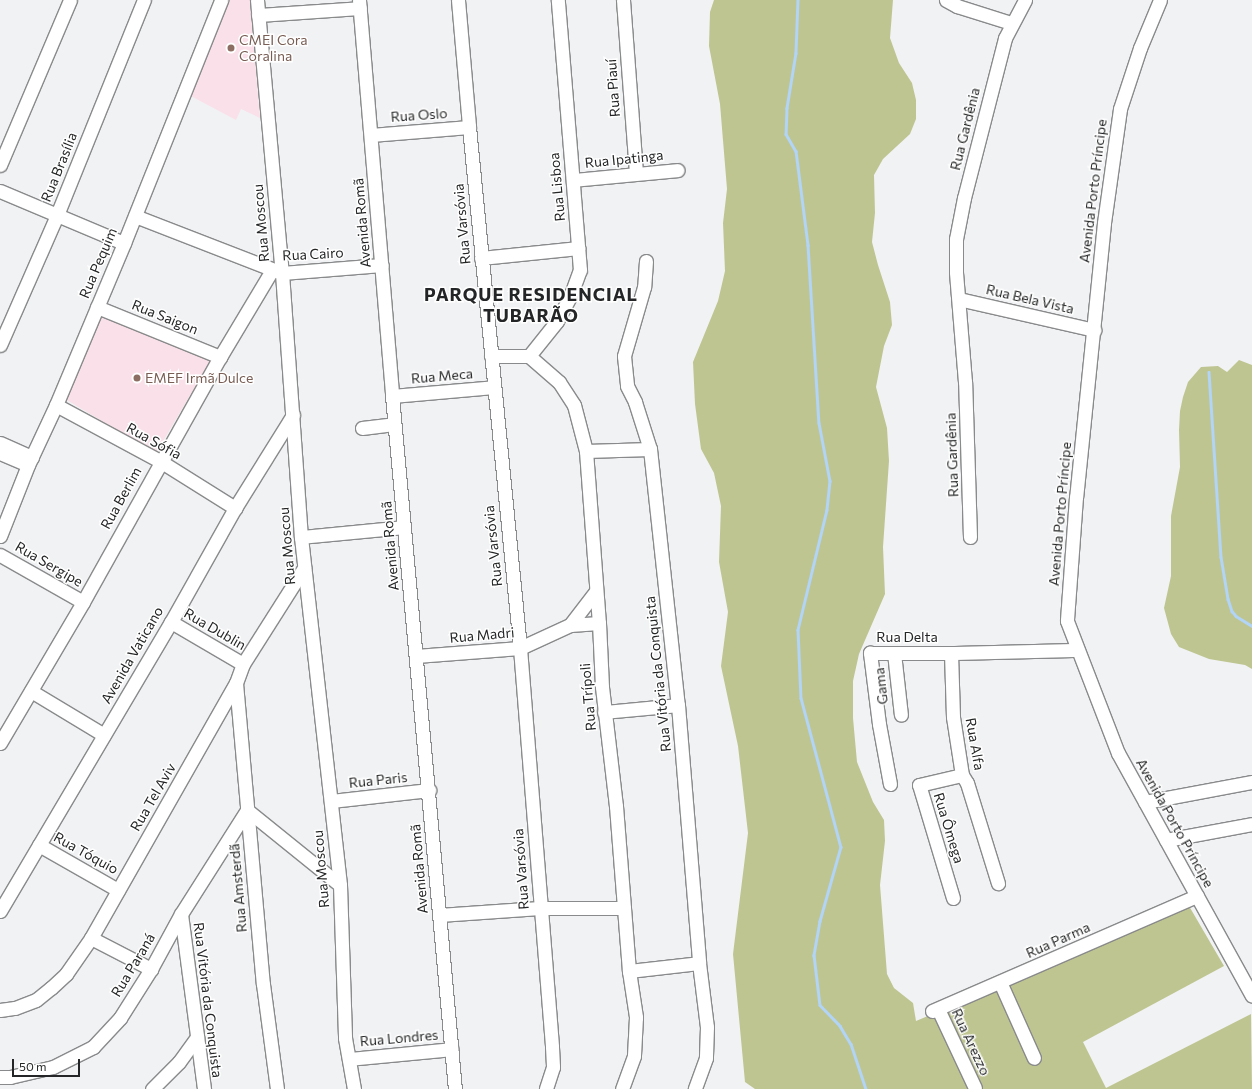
<!DOCTYPE html>
<html>
<head>
<meta charset="utf-8">
<style>
  body { margin:0 }
  #map { position:relative; width:1252px; height:1089px; overflow:hidden; background:#f1f2f4; font-family:Commissioner,sans-serif }
  div>[style] { position:absolute }
  .education>* { inset:0; background:#fae0e8 }
  .green>* { inset:0; background:#bfc591 }
  .stream>* { height:2.5px; margin:-1.25px; padding:0 1.25px; transform-origin:1.25px; border-radius:1.25px; background:#b1d4f7 }
  .roads { filter:drop-shadow(1px 0 #898a8b) drop-shadow(-1px 0 #898a8b) drop-shadow(0 1px #898a8b) drop-shadow(0 -1px #898a8b) }
  .minor>* { height:13px; margin:-6.5px; padding:0 6.5px; transform-origin:6.5px; border-radius:6.5px; background:#fff }
  .dots>* { width:11px; height:11px; translate:-50% -50%; box-sizing:border-box; border:2px solid #fff; border-radius:50% }
  span { translate:-50% -50%; white-space:nowrap; text-align:center; line-height:1.15; -webkit-text-stroke:3px #fff; paint-order:stroke }
  .education-label { font-size:14px; color:#785e54 }
  .left { translate:0 -50%; text-align:left }
  .street-label { font-size:14px; color:#242526 }
  .district-label { font-size:18px; color:#242526; font-weight:700; letter-spacing:1px }
  .scale { position:absolute; left:12px; top:1059px; width:68px; height:18px; box-sizing:border-box; border:2px solid #242526; border-top:0; padding-left:5px; font-size:12px; line-height:14px; white-space:nowrap; color:#242526; -webkit-text-stroke:3px #fff; paint-order:stroke }
</style>
</head>
<body>
<div id="map">
  <div class="education">
    <i style="clip-path:polygon(228px 0,250px 0,260px 118px,241px 109px,236px 120px,189px 95px)"></i>
    <i style="clip-path:polygon(101px 314px,212px 358px,156px 453px,65px 399px)"></i>
  </div>
  <div class="green">
    <i style="clip-path:polygon(714px 0,893px 0,890px 38px,899px 63px,912px 83px,916px 100px,916px 119px,910px 134px,883px 159px,874px 175px,875px 213px,872px 242px,878px 265px,890px 302px,892px 325px,884px 346px,876px 387px,887px 428px,889px 461px,883px 547px,885px 594px,859px 654px,853px 681px,853px 718px,857px 762px,873px 802px,884px 820px,885px 841px,880px 885px,887px 974px,894px 988px,913px 1003px,916px 1021px,1189px 906px,1224px 966px,1083px 1042px,1106px 1088px,1251px 1014px,1252px 1089px,755px 1089px,745px 1082px,733px 954px,748px 833px,738px 746px,721px 666px,728px 612px,719px 562px,721px 506px,714px 473px,701px 449px,695px 404px,693px 362px,718px 301px,725px 271px,723px 223px,727px 189px,720px 104px,709px 46px,710px 12px)"></i>
    <i style="clip-path:polygon(1239px 360px,1252px 365px,1252px 669px,1245px 665px,1209px 659px,1179px 647px,1171px 634px,1164px 608px,1171px 576px,1171px 516px,1180px 467px,1179px 430px,1180px 411px,1183px 397px,1188px 382px,1201px 367px,1218px 366px,1227px 372px)"></i>
  </div>
  <div class="stream">
    <i style="left:798px;top:0;width:53px;rotate:92.2deg"></i>
    <i style="left:796px;top:53px;width:56px;rotate:99.3deg"></i>
    <i style="left:787px;top:108px;width:26px;rotate:92deg"></i>
    <i style="left:786px;top:134px;width:20px;rotate:60deg"></i>
    <i style="left:796px;top:151px;width:95px;rotate:82.7deg"></i>
    <i style="left:808px;top:245px;width:178px;rotate:86.5deg"></i>
    <i style="left:819px;top:423px;width:59px;rotate:79.3deg"></i>
    <i style="left:830px;top:481px;width:29px;rotate:96deg"></i>
    <i style="left:827px;top:510px;width:123px;rotate:103.6deg"></i>
    <i style="left:798px;top:630px;width:68px;rotate:87.5deg"></i>
    <i style="left:801px;top:698px;width:154px;rotate:75deg"></i>
    <i style="left:841px;top:847px;width:77px;rotate:105.8deg"></i>
    <i style="left:820px;top:921px;width:35px;rotate:100deg"></i>
    <i style="left:814px;top:955px;width:50px;rotate:83.2deg"></i>
    <i style="left:820px;top:1005px;width:29px;rotate:46deg"></i>
    <i style="left:840px;top:1026px;width:21px;rotate:59deg"></i>
    <i style="left:851px;top:1044px;width:47px;rotate:71.6deg"></i>
    <i style="left:1209px;top:372px;width:185px;rotate:86.3deg"></i>
    <i style="left:1221px;top:557px;width:43px;rotate:80.5deg"></i>
    <i style="left:1228px;top:599px;width:13px;rotate:72deg"></i>
    <i style="left:1232px;top:611px;width:6px;rotate:51deg"></i>
    <i style="left:1236px;top:616px;width:19px;rotate:32deg"></i>
  </div>
  <div class="roads">
    <div class="minor">
      <i style="left:257px;top:0;width:274px;rotate:84.8deg"></i>
      <i style="left:282px;top:273px;width:265px;rotate:85.9deg"></i>
      <i style="left:301px;top:537px;width:350px;rotate:83.6deg"></i>
      <i style="left:340px;top:885px;width:153px;rotate:88.1deg"></i>
      <i style="left:345px;top:1038px;width:52px;rotate:80deg"></i>
      <i style="left:359px;top:0;width:397px;rotate:85.2deg"></i>
      <i style="left:392px;top:396px;width:696px;rotate:84.81deg"></i>
      <i style="left:458px;top:0;width:127px;rotate:85deg"></i>
      <i style="left:469px;top:127px;width:523px;rotate:84.41deg"></i>
      <i style="left:520px;top:648px;width:400px;rotate:85.4deg"></i>
      <i style="left:552px;top:1047px;width:20px;rotate:87deg"></i>
      <i style="left:553px;top:1067px;width:23px;rotate:108deg"></i>
      <i style="left:623px;top:0;width:173px;rotate:85.7deg"></i>
      <i style="left:946px;top:0;width:13px;rotate:29deg"></i>
      <i style="left:957px;top:6px;width:57px;rotate:17.5deg"></i>
      <i style="left:1160px;top:0;width:52px;rotate:112.6deg"></i>
      <i style="left:1140px;top:48px;width:64px;rotate:108.2deg"></i>
      <i style="left:1120px;top:109px;width:115px;rotate:98deg"></i>
      <i style="left:1104px;top:223px;width:275px;rotate:95.8deg"></i>
      <i style="left:1076px;top:497px;width:124px;rotate:94.2deg"></i>
      <i style="left:1067px;top:621px;width:142px;rotate:68.9deg"></i>
      <i style="left:1118px;top:753px;width:277px;rotate:61.1deg"></i>
      <i style="left:258px;top:15px;width:102px;rotate:-3.9deg"></i>
      <i style="left:371px;top:135px;width:98px;rotate:-4.7deg"></i>
      <i style="left:0;top:165px;width:179px;rotate:-67deg"></i>
      <i style="left:573px;top:180px;width:105px;rotate:-5.4deg"></i>
      <i style="left:0;top:191px;width:134px;rotate:22.8deg"></i>
      <i style="left:135px;top:216px;width:158px;rotate:21.2deg"></i>
      <i style="left:282px;top:273px;width:100px;rotate:-4.6deg"></i>
      <i style="left:481px;top:258px;width:98px;rotate:-5.9deg"></i>
      <i style="left:646px;top:261px;width:26px;rotate:94deg"></i>
      <i style="left:644px;top:287px;width:72px;rotate:106.2deg"></i>
      <i style="left:624px;top:356px;width:30px;rotate:84deg"></i>
      <i style="left:627px;top:386px;width:18px;rotate:63deg"></i>
      <i style="left:635px;top:402px;width:49px;rotate:72.3deg"></i>
      <i style="left:650px;top:449px;width:258px;rotate:83.8deg"></i>
      <i style="left:678px;top:705px;width:259px;rotate:85.3deg"></i>
      <i style="left:699px;top:963px;width:64px;rotate:82.9deg"></i>
      <i style="left:707px;top:1027px;width:31px;rotate:92deg"></i>
      <i style="left:706px;top:1058px;width:33px;rotate:110deg"></i>
      <i style="left:959px;top:299px;width:139px;rotate:12.9deg"></i>
      <i style="left:97px;top:307px;width:133px;rotate:22.1deg"></i>
      <i style="left:0;top:345px;width:142px;rotate:-66.3deg"></i>
      <i style="left:57px;top:215px;width:232px;rotate:-68deg"></i>
      <i style="left:491px;top:356px;width:38px"></i>
      <i style="left:529px;top:356px;width:40px;rotate:41deg"></i>
      <i style="left:559px;top:382px;width:27px;rotate:57deg"></i>
      <i style="left:574px;top:405px;width:48px;rotate:75.4deg"></i>
      <i style="left:586px;top:451px;width:172px;rotate:85.7deg"></i>
      <i style="left:599px;top:623px;width:64px;rotate:87.3deg"></i>
      <i style="left:602px;top:687px;width:120px;rotate:83.3deg"></i>
      <i style="left:616px;top:806px;width:166px;rotate:85.5deg"></i>
      <i style="left:629px;top:971px;width:47px;rotate:81.3deg"></i>
      <i style="left:636px;top:1017px;width:39px;rotate:93deg"></i>
      <i style="left:634px;top:1056px;width:35px;rotate:110deg"></i>
      <i style="left:529px;top:356px;width:45px;rotate:-51.3deg"></i>
      <i style="left:557px;top:321px;width:27px;rotate:-62deg"></i>
      <i style="left:570px;top:297px;width:29px;rotate:-70deg"></i>
      <i style="left:580px;top:270px;width:271px;rotate:-94.7deg"></i>
      <i style="left:392px;top:396px;width:102px;rotate:-5deg"></i>
      <i style="left:56px;top:405px;width:118px;rotate:28.3deg"></i>
      <i style="left:160px;top:461px;width:89px;rotate:32.1deg"></i>
      <i style="left:362px;top:428px;width:32px;rotate:-7deg"></i>
      <i style="left:0;top:443px;width:35px;rotate:24deg"></i>
      <i style="left:586px;top:451px;width:64px;rotate:-1.8deg"></i>
      <i style="left:0;top:453px;width:30px;rotate:23deg"></i>
      <i style="left:0;top:536px;width:76px;rotate:-68.5deg"></i>
      <i style="left:28px;top:465px;width:66px;rotate:-65deg"></i>
      <i style="left:56px;top:405px;width:176px;rotate:-67.2deg"></i>
      <i style="left:124px;top:243px;width:262px;rotate:-68.2deg"></i>
      <i style="left:301px;top:537px;width:103px;rotate:-5.5deg"></i>
      <i style="left:970px;top:537px;width:155px;rotate:-91.8deg"></i>
      <i style="left:965px;top:382px;width:110px;rotate:-94.7deg"></i>
      <i style="left:956px;top:272px;width:33px;rotate:-90deg"></i>
      <i style="left:956px;top:239px;width:42px;rotate:-79deg"></i>
      <i style="left:964px;top:198px;width:165px;rotate:-75.6deg"></i>
      <i style="left:1005px;top:38px;width:43px;rotate:-62.2deg"></i>
      <i style="left:0;top:555px;width:95px;rotate:29.5deg"></i>
      <i style="left:171px;top:622px;width:83px;rotate:30.3deg"></i>
      <i style="left:570px;top:625px;width:43px;rotate:-52.6deg"></i>
      <i style="left:894px;top:653px;width:62px;rotate:83.6deg"></i>
      <i style="left:951px;top:653px;width:64px;rotate:88.2deg"></i>
      <i style="left:953px;top:717px;width:59px;rotate:81.2deg"></i>
      <i style="left:962px;top:775px;width:9px;rotate:58deg"></i>
      <i style="left:967px;top:783px;width:105px;rotate:72.8deg"></i>
      <i style="left:416px;top:656px;width:104px;rotate:-4.4deg"></i>
      <i style="left:520px;top:648px;width:55px;rotate:-24.7deg"></i>
      <i style="left:570px;top:625px;width:29px;rotate:-4deg"></i>
      <i style="left:236px;top:683px;width:302px;rotate:84.9deg"></i>
      <i style="left:263px;top:984px;width:106px;rotate:82.4deg"></i>
      <i style="left:31px;top:691px;width:85px;rotate:31.1deg"></i>
      <i style="left:604px;top:712px;width:74px;rotate:-5.4deg"></i>
      <i style="left:0;top:743px;width:164px;rotate:-59.5deg"></i>
      <i style="left:83px;top:602px;width:281px;rotate:-60.8deg"></i>
      <i style="left:220px;top:357px;width:101px;rotate:-59.1deg"></i>
      <i style="left:890px;top:784px;width:61px;rotate:-100.4deg"></i>
      <i style="left:879px;top:724px;width:72px;rotate:-97.2deg"></i>
      <i style="left:870px;top:653px;width:81px"></i>
      <i style="left:951px;top:653px;width:126px;rotate:-1.4deg"></i>
      <i style="left:331px;top:801px;width:99px;rotate:-6.4deg"></i>
      <i style="left:1145px;top:802px;width:109px;rotate:-10.6deg"></i>
      <i style="left:1166px;top:840px;width:87px;rotate:-10.5deg"></i>
      <i style="left:39px;top:845px;width:91px;rotate:29.7deg"></i>
      <i style="left:953px;top:898px;width:118px;rotate:-106.7deg"></i>
      <i style="left:919px;top:785px;width:44px;rotate:-13.1deg"></i>
      <i style="left:0;top:911px;width:336px;rotate:-59.4deg"></i>
      <i style="left:171px;top:622px;width:131px;rotate:-60.7deg"></i>
      <i style="left:235px;top:508px;width:110px;rotate:-58.1deg"></i>
      <i style="left:181px;top:914px;width:177px;rotate:82.5deg"></i>
      <i style="left:439px;top:915px;width:101px;rotate:-4deg"></i>
      <i style="left:540px;top:908px;width:84px"></i>
      <i style="left:91px;top:938px;width:68px;rotate:27.3deg"></i>
      <i style="left:629px;top:971px;width:70px;rotate:-6.5deg"></i>
      <i style="left:1000px;top:982px;width:83px;rotate:65.9deg"></i>
      <i style="left:938px;top:1009px;width:87px;rotate:64.9deg"></i>
      <i style="left:0;top:1010px;width:15px;rotate:-8deg"></i>
      <i style="left:15px;top:1008px;width:22px;rotate:-21deg"></i>
      <i style="left:36px;top:1000px;width:19px;rotate:-39deg"></i>
      <i style="left:51px;top:988px;width:21px;rotate:-43deg"></i>
      <i style="left:66px;top:974px;width:44px;rotate:-55.2deg"></i>
      <i style="left:91px;top:938px;width:293px;rotate:-60.4deg"></i>
      <i style="left:236px;top:683px;width:20px;rotate:-70deg"></i>
      <i style="left:243px;top:664px;width:114px;rotate:-57.6deg"></i>
      <i style="left:932px;top:1011px;width:289px;rotate:-23.5deg"></i>
      <i style="left:349px;top:1059px;width:103px;rotate:-5.5deg"></i>
      <i style="left:0;top:1077px;width:10px"></i>
      <i style="left:10px;top:1077px;width:44px;rotate:-13.1deg"></i>
      <i style="left:53px;top:1067px;width:45px;rotate:-26.6deg"></i>
      <i style="left:93px;top:1047px;width:40px;rotate:-47deg"></i>
      <i style="left:120px;top:1018px;width:58px;rotate:-57.7deg"></i>
      <i style="left:151px;top:969px;width:63px;rotate:-61.4deg"></i>
      <i style="left:181px;top:914px;width:123px;rotate:-57.6deg"></i>
      <i style="left:247px;top:810px;width:119px;rotate:38.9deg"></i>
      <i style="left:152px;top:1089px;width:38px;rotate:-45deg"></i>
      <i style="left:179px;top:1062px;width:31px;rotate:-54deg"></i>
    </div>
  </div>
  <div class="dots">
    <i style="left:231px;top:48px;background:#8d6e63"></i>
    <i style="left:137px;top:378px;background:#8d6e63"></i>
  </div>
  <div class="education-label">
    <span class="left" style="left:239px;top:48px">CMEI Cora<br>Coralina</span>
    <span class="left" style="left:145px;top:378px">EMEF Irmã Dulce</span>
  </div>
  <div class="street-label">
    <span style="left:613px;top:88px;rotate:-94deg">Rua Piauí</span>
    <span style="left:419px;top:115px;rotate:-4deg">Rua Oslo</span>
    <span style="left:965px;top:129px;rotate:-76deg">Rua Gardênia</span>
    <span style="left:624px;top:159px;rotate:-6deg">Rua Ipatinga</span>
    <span style="left:59px;top:167px;rotate:-68deg">Rua Brasília</span>
    <span style="left:557px;top:187px;rotate:-95deg">Rua Lisboa</span>
    <span style="left:1093px;top:191px;rotate:-83deg">Avenida Porto Príncipe</span>
    <span style="left:261px;top:223px;rotate:-95deg">Rua Moscou</span>
    <span style="left:362px;top:223px;rotate:-95deg">Avenida Romã</span>
    <span style="left:462px;top:224px;rotate:-95deg">Rua Varsóvia</span>
    <span style="left:313px;top:254px;rotate:-3deg">Rua Cairo</span>
    <span style="left:98px;top:263px;rotate:-67deg">Rua Pequim</span>
    <span style="left:1030px;top:299px;rotate:13deg">Rua Bela Vista</span>
    <span style="left:165px;top:317px;rotate:22deg">Rua Saigon</span>
    <span style="left:442px;top:376px;rotate:-5deg">Rua Meca</span>
    <span style="left:154px;top:441px;rotate:29deg">Rua Sófia</span>
    <span style="left:952px;top:455px;rotate:-92deg">Rua Gardênia</span>
    <span style="left:121px;top:498px;rotate:-61deg">Rua Berlim</span>
    <span style="left:1060px;top:514px;rotate:-85deg">Avenida Porto Príncipe</span>
    <span style="left:287px;top:546px;rotate:-95deg">Rua Moscou</span>
    <span style="left:390px;top:546px;rotate:-95deg">Avenida Romã</span>
    <span style="left:493px;top:546px;rotate:-96deg">Rua Varsóvia</span>
    <span style="left:49px;top:564px;rotate:30deg">Rua Sergipe</span>
    <span style="left:215px;top:629px;rotate:30deg">Rua Dublin</span>
    <span style="left:482px;top:635px;rotate:-5deg">Rua Madri</span>
    <span style="left:907px;top:637px">Rua Delta</span>
    <span style="left:132px;top:655px;rotate:-60deg">Avenida Vaticano</span>
    <span style="left:658px;top:674px;rotate:-96deg">Rua Vitória da Conquista</span>
    <span style="left:881px;top:686px;rotate:-96deg">Gama</span>
    <span style="left:588px;top:697px;rotate:-95deg">Rua Trípoli</span>
    <span style="left:975px;top:744px;rotate:80deg">Rua Alfa</span>
    <span style="left:378px;top:780px;rotate:-6deg">Rua Paris</span>
    <span style="left:153px;top:797px;rotate:-60deg">Rua Tel Aviv</span>
    <span style="left:1175px;top:823px;rotate:61deg">Avenida Porto Príncipe</span>
    <span style="left:949px;top:828px;rotate:73deg">Rua Ômega</span>
    <span style="left:86px;top:853px;rotate:29deg">Rua Tóquio</span>
    <span style="left:321px;top:869px;rotate:-95deg">Rua Moscou</span>
    <span style="left:419px;top:869px;rotate:-95deg">Avenida Romã</span>
    <span style="left:521px;top:869px;rotate:-94deg">Rua Varsóvia</span>
    <span style="left:238px;top:888px;rotate:-95deg">Rua Amsterdã</span>
    <span style="left:1058px;top:940px;rotate:-24deg">Rua Parma</span>
    <span style="left:133px;top:965px;rotate:-59deg">Rua Paraná</span>
    <span style="left:208px;top:1000px;rotate:83deg">Rua Vitória da Conquista</span>
    <span style="left:399px;top:1038px;rotate:-5deg">Rua Londres</span>
    <span style="left:971px;top:1042px;rotate:65deg">Rua Arezzo</span>
  </div>
  <div class="district-label">
    <span style="left:531px;top:305px">PARQUE RESIDENCIAL<br>TUBARÃO</span>
  </div>
  <div class="scale">50 m</div>
</div>
</body>
</html>
